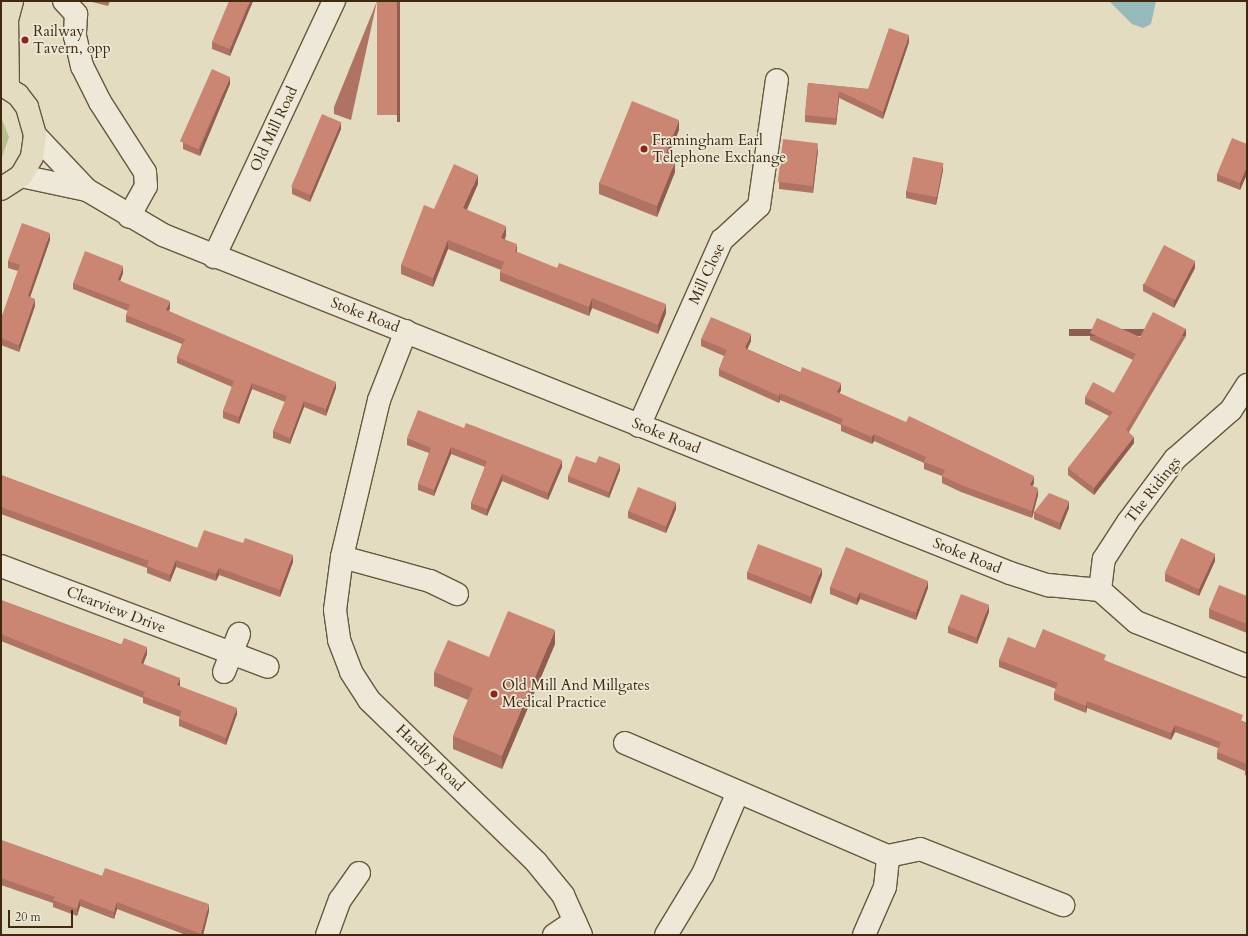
<!DOCTYPE html>
<html>
<head>
<meta charset="utf-8">
<style>
  body { margin:0 }
  #map { position:relative; width:1248px; height:936px; overflow:hidden; background:#e3dcc1; font-family:Cardo,serif }
  div>[style] { position:absolute }
  .green>* { inset:0; background:#bbbe8e }
  .water>* { inset:0; background:#96bab9 }
  .roads { filter:drop-shadow(1px 0 #69563c) drop-shadow(-1px 0 #69563c) drop-shadow(0 1px #69563c) drop-shadow(0 -1px #69563c) }
  .minor>* { height:22px; margin:-11px; padding:0 11px; transform-origin:11px; border-radius:11px; background:#ede8d7 }
  .major>* { height:22px; margin:-11px; padding:0 11px; transform-origin:11px; border-radius:11px; background:#e3dcc1 }
  .wall>* { inset:0; background:#af7363 }
  .shaded-wall>* { inset:0; background:#8e5e50; transform-origin:0 0 }
  .building>* { inset:0; background:#cb8673; transform-origin:0 0 }
  .dots>* { width:11px; height:11px; translate:-50% -50%; box-sizing:border-box; border:2px solid #ede8d7; border-radius:50% }
  span { translate:-50% -50%; white-space:nowrap; text-align:center; line-height:1.15; -webkit-text-stroke:3.5px #ede8d7; paint-order:stroke }
  .poi-label { font-size:15px; color:#402a0f }
  .left { translate:0 -50%; text-align:left }
  .street-label { font-size:15px; color:#402a0f }
  .frame { position:absolute; inset:0; border:2px solid #402a0f; pointer-events:none }
  .scale { position:absolute; left:8px; top:910px; width:65px; height:18px; box-sizing:border-box; border:2px solid #402a0f; border-top:0; padding-left:5px; font-size:12px; line-height:14px; white-space:nowrap; color:#402a0f; -webkit-text-stroke:3px #ede8d7; paint-order:stroke }
</style>
</head>
<body>
<div id="map">
  <div class="green">
    <i style="clip-path:polygon(1px 117px,9px 137px,1px 160px)"></i>
  </div>
  <div class="water">
    <i style="clip-path:polygon(1109px 1px,1156px 1px,1151px 24px,1143px 28px,1132px 24px)"></i>
  </div>
  <div class="roads">
    <div class="minor">
      <i style="left:64px;top:1px;width:18px;rotate:47deg"></i>
      <i style="left:76px;top:14px;width:22px;rotate:93deg"></i>
      <i style="left:75px;top:36px;width:31px;rotate:77deg"></i>
      <i style="left:82px;top:66px;width:40px;rotate:63.4deg"></i>
      <i style="left:100px;top:102px;width:83px;rotate:57.3deg"></i>
      <i style="left:145px;top:172px;width:14px;rotate:86deg"></i>
      <i style="left:146px;top:186px;width:35px;rotate:119deg"></i>
      <i style="left:35px;top:135px;width:76px;rotate:46.6deg"></i>
      <i style="left:87px;top:190px;width:88px;rotate:30.6deg"></i>
      <i style="left:163px;top:235px;width:912px;rotate:21.75deg"></i>
      <i style="left:1010px;top:573px;width:40px;rotate:18deg"></i>
      <i style="left:1048px;top:585px;width:52px;rotate:5.5deg"></i>
      <i style="left:1100px;top:590px;width:48px;rotate:41.6deg"></i>
      <i style="left:1136px;top:622px;width:119px;rotate:21.6deg"></i>
      <i style="left:21px;top:176px;width:67px;rotate:12deg"></i>
      <i style="left:214px;top:257px;width:283px;rotate:-64.9deg"></i>
      <i style="left:406px;top:331px;width:74px;rotate:111.4deg"></i>
      <i style="left:379px;top:400px;width:161px;rotate:103.3deg"></i>
      <i style="left:342px;top:557px;width:91px;rotate:15.3deg"></i>
      <i style="left:430px;top:581px;width:30px;rotate:26deg"></i>
      <i style="left:639px;top:426px;width:204px;rotate:-66deg"></i>
      <i style="left:722px;top:240px;width:50px;rotate:-42.6deg"></i>
      <i style="left:759px;top:206px;width:127px;rotate:-81.9deg"></i>
      <i style="left:342px;top:557px;width:53px;rotate:97.5deg"></i>
      <i style="left:335px;top:610px;width:30px;rotate:82deg"></i>
      <i style="left:339px;top:640px;width:34px;rotate:69deg"></i>
      <i style="left:351px;top:672px;width:33px;rotate:57deg"></i>
      <i style="left:369px;top:700px;width:233px;rotate:44.1deg"></i>
      <i style="left:536px;top:862px;width:43px;rotate:50.7deg"></i>
      <i style="left:563px;top:895px;width:44px;rotate:65.8deg"></i>
      <i style="left:1px;top:566px;width:285px;rotate:20.7deg"></i>
      <i style="left:1100px;top:590px;width:31px;rotate:-83deg"></i>
      <i style="left:1104px;top:559px;width:44px;rotate:-57deg"></i>
      <i style="left:1128px;top:522px;width:79px;rotate:-53.3deg"></i>
      <i style="left:1175px;top:459px;width:74px;rotate:-41.2deg"></i>
      <i style="left:1231px;top:410px;width:30px;rotate:-57deg"></i>
      <i style="left:224px;top:672px;width:41px;rotate:-68.5deg"></i>
      <i style="left:625px;top:743px;width:286px;rotate:23.3deg"></i>
      <i style="left:888px;top:856px;width:33px;rotate:-12deg"></i>
      <i style="left:920px;top:849px;width:154px;rotate:21.4deg"></i>
      <i style="left:327px;top:935px;width:37px;rotate:-70deg"></i>
      <i style="left:340px;top:900px;width:33px;rotate:-55deg"></i>
      <i style="left:554px;top:935px;width:25px;rotate:-34deg"></i>
      <i style="left:666px;top:935px;width:71px;rotate:-58.8deg"></i>
      <i style="left:703px;top:874px;width:89px;rotate:-66.9deg"></i>
      <i style="left:864px;top:935px;width:52px;rotate:-66.4deg"></i>
      <i style="left:885px;top:887px;width:31px;rotate:-84deg"></i>
    </div>
    <div class="major">
      <i style="left:1px;top:84px;width:20px;rotate:33deg"></i>
      <i style="left:18px;top:95px;width:15px;rotate:53deg"></i>
      <i style="left:27px;top:107px;width:29px;rotate:74deg"></i>
      <i style="left:35px;top:135px;width:22px;rotate:98deg"></i>
      <i style="left:32px;top:157px;width:22px;rotate:120deg"></i>
      <i style="left:21px;top:176px;width:24px;rotate:147deg"></i>
      <i style="left:8px;top:88px;width:68px;rotate:-90.8deg"></i>
      <i style="left:7px;top:20px;width:20px;rotate:-75deg"></i>
    </div>
  </div>
  <div class="wall">
    <i style="clip-path:polygon(88px 1px,110px 1px,108px 6px)"></i>
    <i style="clip-path:polygon(253px 1px,230px 56px,212px 49px,212px 42px)"></i>
    <i style="clip-path:polygon(377px 1px,351px 120px,334px 114px,334px 107px)"></i>
    <i style="clip-path:polygon(909px 42px,883px 119px,839px 98px,836px 125px,805px 122px,805px 115px,808px 83px,868px 89px)"></i>
    <i style="clip-path:polygon(230px 84px,200px 156px,183px 149px,183px 142px)"></i>
    <i style="clip-path:polygon(341px 129px,310px 202px,292px 194px,292px 187px)"></i>
    <i style="clip-path:polygon(679px 130px,667px 159px,675px 172px,657px 217px,599px 194px,599px 183px)"></i>
    <i style="clip-path:polygon(1247px 144px,1247px 174px,1240px 190px,1217px 181px,1217px 174px)"></i>
    <i style="clip-path:polygon(818px 150px,813px 193px,779px 189px,779px 182px)"></i>
    <i style="clip-path:polygon(943px 170px,936px 205px,906px 198px,906px 191px)"></i>
    <i style="clip-path:polygon(478px 184px,467px 210px,506px 235px,505px 239px,517px 252px,666px 313px,658px 334px,592px 308px,589px 316px,500px 281px,500px 272px,501px 270px,448px 249px,433px 287px,401px 274px,401px 265px,434px 209px)"></i>
    <i style="clip-path:polygon(50px 240px,30px 297px,35px 306px,19px 352px,1px 345px,1px 319px,18px 271px,8px 268px,8px 261px)"></i>
    <i style="clip-path:polygon(1195px 268px,1174px 308px,1143px 291px,1143px 284px)"></i>
    <i style="clip-path:polygon(123px 273px,120px 281px,170px 308px,169px 311px,336px 388px,326px 416px,304px 407px,290px 444px,273px 438px,273px 431px,285px 402px,252px 389px,239px 424px,223px 418px,223px 411px,232px 387px,177px 363px,177px 357px,182px 344px,126px 322px,126px 315px,128px 311px,73px 289px,73px 283px)"></i>
    <i style="clip-path:polygon(1090px 333px,1140px 337px,1186px 336px,1129px 432px,1134px 443px,1094px 495px,1068px 475px,1068px 468px,1109px 416px,1085px 404px,1085px 397px,1114px 393px,1133px 360px,1090px 340px)"></i>
    <i style="clip-path:polygon(701px 339px,751px 341px,747px 349px,841px 390px,839px 393px,1034px 483px,1032px 486px,1038px 495px,1032px 518px,961px 492px,942px 483px,942px 476px,924px 469px,924px 463px,874px 441px,872px 444px,841px 431px,841px 425px,780px 400px,779px 403px,719px 376px,719px 369px,724px 356px,701px 346px)"></i>
    <i style="clip-path:polygon(407px 438px,562px 467px,548px 500px,502px 481px,487px 516px,471px 509px,471px 503px,485px 467px,451px 454px,434px 496px,418px 490px,418px 484px,429px 453px,407px 445px)"></i>
    <i style="clip-path:polygon(596px 463px,620px 470px,609px 498px,568px 482px,568px 476px)"></i>
    <i style="clip-path:polygon(1px 475px,197px 548px,293px 562px,280px 597px,219px 575px,216px 581px,176px 567px,170px 582px,147px 573px,147px 568px,1px 514px)"></i>
    <i style="clip-path:polygon(1069px 508px,1060px 530px,1034px 519px,1034px 512px)"></i>
    <i style="clip-path:polygon(676px 509px,666px 533px,628px 518px,628px 511px)"></i>
    <i style="clip-path:polygon(1215px 561px,1199px 596px,1165px 581px,1165px 574px)"></i>
    <i style="clip-path:polygon(747px 572px,822px 575px,811px 604px,747px 579px)"></i>
    <i style="clip-path:polygon(830px 587px,928px 588px,916px 620px,860px 599px,857px 605px,830px 594px)"></i>
    <i style="clip-path:polygon(1247px 596px,1247px 633px,1209px 618px,1209px 609px)"></i>
    <i style="clip-path:polygon(1px 600px,147px 654px,143px 664px,180px 685px,179px 686px,237px 714px,226px 745px,179px 726px,179px 719px,180px 717px,143px 703px,143px 698px,1px 641px)"></i>
    <i style="clip-path:polygon(989px 612px,977px 644px,948px 633px,948px 626px)"></i>
    <i style="clip-path:polygon(555px 644px,502px 769px,453px 749px,453px 736px,468px 700px,434px 686px,434px 672px,489px 657px)"></i>
    <i style="clip-path:polygon(1035px 648px,1106px 661px,1247px 723px,1247px 776px,1245px 775px,1245px 771px,1217px 759px,1217px 752px,1218px 748px,1175px 732px,1171px 740px,1087px 708px,1086px 713px,1054px 700px,1054px 693px,1056px 689px,999px 667px,999px 660px)"></i>
    <i style="clip-path:polygon(1px 840px,102px 876px,209px 911px,203px 935px,186px 935px,117px 909px,114px 919px,80px 906px,77px 916px,53px 907px,53px 903px,1px 885px)"></i>
  </div>
  <div class="shaded-wall">
    <i style="clip-path:polygon(250px 1px,253px 1px,230px 56px,230px 49px)"></i>
    <i style="left:397px;top:1px;width:3px;height:121px"></i>
    <i style="clip-path:polygon(909px 35px,909px 42px,883px 119px,883px 112px)"></i>
    <i style="clip-path:polygon(230px 77px,230px 84px,200px 156px,200px 149px)"></i>
    <i style="clip-path:polygon(839px 91px,839px 98px,836px 125px,836px 118px)"></i>
    <i style="clip-path:polygon(679px 120px,679px 130px,664px 168px,664px 158px)"></i>
    <i style="clip-path:polygon(341px 122px,341px 129px,310px 202px,310px 195px)"></i>
    <i style="clip-path:polygon(818px 143px,818px 150px,813px 193px,813px 186px)"></i>
    <i style="clip-path:polygon(675px 162px,675px 172px,657px 217px,657px 206px)"></i>
    <i style="clip-path:polygon(943px 163px,943px 170px,936px 205px,936px 198px)"></i>
    <i style="clip-path:polygon(1247px 167px,1247px 174px,1240px 190px,1240px 183px)"></i>
    <i style="clip-path:polygon(478px 175px,478px 184px,463px 217px,463px 208px)"></i>
    <i style="clip-path:polygon(506px 226px,506px 235px,501px 247px,501px 238px)"></i>
    <i style="clip-path:polygon(50px 233px,50px 240px,28px 303px,28px 296px)"></i>
    <i style="clip-path:polygon(448px 240px,448px 249px,433px 287px,433px 278px)"></i>
    <i style="clip-path:polygon(517px 244px,517px 253px,515px 251px)"></i>
    <i style="clip-path:polygon(1195px 261px,1195px 268px,1174px 308px,1174px 301px)"></i>
    <i style="clip-path:polygon(123px 266px,123px 273px,118px 287px,118px 280px)"></i>
    <i style="clip-path:polygon(592px 298px,592px 308px,589px 316px,589px 307px)"></i>
    <i style="clip-path:polygon(35px 299px,35px 306px,19px 352px,19px 345px)"></i>
    <i style="clip-path:polygon(170px 301px,170px 308px,166px 316px,166px 310px)"></i>
    <i style="clip-path:polygon(666px 304px,666px 313px,658px 334px,658px 325px)"></i>
    <i style="left:1186px;top:329px;width:7px;height:117px;rotate:90deg"></i>
    <i style="clip-path:polygon(751px 334px,751px 341px,745px 355px,745px 348px)"></i>
    <i style="clip-path:polygon(336px 382px,336px 388px,326px 416px,326px 409px)"></i>
    <i style="clip-path:polygon(252px 383px,252px 389px,239px 424px,239px 417px)"></i>
    <i style="clip-path:polygon(841px 383px,841px 390px,837px 399px,837px 392px)"></i>
    <i style="clip-path:polygon(780px 393px,780px 400px,779px 403px,779px 396px)"></i>
    <i style="clip-path:polygon(304px 401px,304px 407px,290px 444px,290px 438px)"></i>
    <i style="clip-path:polygon(874px 434px,874px 441px,872px 444px,872px 437px)"></i>
    <i style="clip-path:polygon(1134px 437px,1134px 443px,1094px 495px,1094px 488px)"></i>
    <i style="clip-path:polygon(451px 447px,451px 454px,434px 496px,434px 490px)"></i>
    <i style="clip-path:polygon(562px 460px,562px 467px,548px 500px,548px 493px)"></i>
    <i style="clip-path:polygon(620px 464px,620px 470px,609px 498px,609px 492px)"></i>
    <i style="clip-path:polygon(502px 474px,502px 481px,487px 516px,487px 509px)"></i>
    <i style="clip-path:polygon(1034px 476px,1034px 483px,1030px 492px,1030px 485px)"></i>
    <i style="clip-path:polygon(1038px 488px,1038px 495px,1032px 518px,1032px 511px)"></i>
    <i style="clip-path:polygon(1069px 501px,1069px 508px,1060px 530px,1060px 523px)"></i>
    <i style="clip-path:polygon(676px 502px,676px 509px,666px 533px,666px 526px)"></i>
    <i style="clip-path:polygon(1215px 554px,1215px 561px,1199px 596px,1199px 589px)"></i>
    <i style="clip-path:polygon(293px 555px,293px 562px,280px 597px,280px 590px)"></i>
    <i style="clip-path:polygon(176px 560px,176px 567px,170px 582px,170px 575px)"></i>
    <i style="clip-path:polygon(219px 568px,219px 575px,216px 581px,216px 574px)"></i>
    <i style="clip-path:polygon(822px 568px,822px 575px,811px 604px,811px 597px)"></i>
    <i style="clip-path:polygon(928px 581px,928px 588px,916px 620px,916px 613px)"></i>
    <i style="clip-path:polygon(860px 592px,860px 599px,857px 605px,857px 598px)"></i>
    <i style="clip-path:polygon(989px 605px,989px 612px,977px 644px,977px 637px)"></i>
    <i style="clip-path:polygon(555px 630px,555px 644px,502px 769px,502px 756px)"></i>
    <i style="clip-path:polygon(147px 647px,147px 654px,141px 670px,141px 663px)"></i>
    <i style="clip-path:polygon(180px 678px,180px 685px,177px 692px,177px 685px)"></i>
    <i style="clip-path:polygon(1087px 701px,1087px 708px,1086px 713px,1086px 706px)"></i>
    <i style="clip-path:polygon(237px 708px,237px 714px,226px 745px,226px 738px)"></i>
    <i style="clip-path:polygon(1175px 725px,1175px 732px,1171px 740px,1171px 733px)"></i>
    <i style="clip-path:polygon(80px 899px,80px 906px,77px 916px,77px 909px)"></i>
    <i style="clip-path:polygon(117px 902px,117px 909px,114px 919px,114px 912px)"></i>
    <i style="clip-path:polygon(209px 904px,209px 911px,203px 935px,201px 935px)"></i>
  </div>
  <div class="building">
    <i style="clip-path:polygon(229px 1px,250px 1px,230px 49px,212px 42px)"></i>
    <i style="left:377px;top:1px;width:20px;height:114px"></i>
    <i style="clip-path:polygon(889px 28px,909px 35px,883px 112px,839px 91px,836px 118px,805px 115px,808px 83px,868px 89px)"></i>
    <i style="left:212px;top:69px;width:20px;height:79px;rotate:24deg"></i>
    <i style="clip-path:polygon(632px 101px,679px 120px,664px 158px,675px 162px,657px 206px,599px 183px)"></i>
    <i style="left:322px;top:114px;width:21px;height:79px;rotate:23deg"></i>
    <i style="clip-path:polygon(1232px 138px,1247px 144px,1247px 167px,1240px 183px,1217px 174px)"></i>
    <i style="left:783px;top:139px;width:35px;height:43px;rotate:7deg"></i>
    <i style="left:913px;top:157px;width:31px;height:35px;rotate:11deg"></i>
    <i style="clip-path:polygon(454px 164px,478px 175px,463px 208px,506px 226px,501px 238px,517px 244px,515px 251px,557px 268px,559px 263px,666px 304px,658px 325px,592px 298px,589px 307px,500px 272px,504px 262px,448px 240px,433px 278px,401px 265px,424px 205px,434px 209px)"></i>
    <i style="clip-path:polygon(22px 223px,50px 233px,28px 296px,35px 299px,19px 345px,1px 338px,1px 319px,20px 265px,8px 261px)"></i>
    <i style="left:1164px;top:245px;width:35px;height:44px;rotate:27deg"></i>
    <i style="clip-path:polygon(85px 251px,123px 266px,118px 280px,170px 301px,166px 310px,336px 382px,326px 409px,304px 401px,290px 438px,273px 431px,287px 396px,252px 383px,239px 417px,223px 411px,234px 381px,177px 357px,185px 339px,126px 315px,130px 305px,73px 283px)"></i>
    <i style="clip-path:polygon(1153px 312px,1186px 329px,1126px 430px,1134px 437px,1094px 488px,1068px 468px,1113px 412px,1085px 397px,1093px 382px,1114px 393px,1136px 354px,1090px 333px,1097px 318px,1140px 337px)"></i>
    <i style="clip-path:polygon(711px 317px,751px 334px,745px 348px,800px 373px,802px 367px,841px 383px,837px 392px,906px 422px,909px 416px,1034px 476px,1030px 485px,1038px 488px,1032px 511px,961px 485px,942px 476px,945px 470px,924px 462px,926px 457px,874px 434px,872px 437px,841px 424px,843px 419px,780px 393px,779px 396px,719px 369px,727px 350px,701px 339px)"></i>
    <i style="clip-path:polygon(418px 410px,464px 428px,466px 423px,562px 460px,548px 493px,502px 474px,487px 509px,471px 503px,487px 461px,451px 447px,434px 490px,418px 484px,431px 448px,407px 438px)"></i>
    <i style="clip-path:polygon(576px 456px,596px 463px,599px 456px,620px 464px,609px 492px,568px 476px)"></i>
    <i style="clip-path:polygon(1px 475px,197px 548px,204px 530px,243px 543px,245px 538px,293px 555px,280px 590px,219px 568px,216px 574px,176px 560px,170px 575px,147px 566px,149px 561px,1px 507px)"></i>
    <i style="left:638px;top:487px;width:41px;height:26px;rotate:22deg"></i>
    <i style="clip-path:polygon(1049px 493px,1069px 501px,1060px 523px,1034px 512px)"></i>
    <i style="left:1181px;top:538px;width:38px;height:39px;rotate:25deg"></i>
    <i style="left:758px;top:544px;width:68px;height:30px;rotate:21deg"></i>
    <i style="clip-path:polygon(846px 547px,928px 581px,916px 613px,860px 592px,857px 598px,830px 587px)"></i>
    <i style="clip-path:polygon(1219px 585px,1247px 596px,1247px 624px,1209px 609px)"></i>
    <i style="left:961px;top:594px;width:30px;height:35px;rotate:21deg"></i>
    <i style="clip-path:polygon(1px 600px,121px 645px,124px 638px,147px 647px,141px 663px,180px 678px,177px 685px,237px 708px,226px 738px,179px 719px,182px 711px,143px 696px,145px 692px,1px 634px)"></i>
    <i style="clip-path:polygon(508px 611px,555px 630px,502px 756px,453px 736px,473px 688px,434px 672px,448px 640px,489px 657px)"></i>
    <i style="clip-path:polygon(1043px 629px,1106px 655px,1104px 660px,1243px 715px,1241px 721px,1247px 723px,1247px 764px,1217px 752px,1221px 742px,1175px 725px,1171px 733px,1087px 701px,1086px 706px,1054px 693px,1058px 683px,999px 660px,1008px 637px,1035px 648px)"></i>
    <i style="clip-path:polygon(1px 840px,102px 876px,105px 868px,209px 904px,201px 934px,117px 902px,114px 912px,80px 899px,77px 909px,53px 900px,55px 897px,1px 878px)"></i>
  </div>
  <div class="dots">
    <i style="left:25px;top:40px;background:#8f2418"></i>
    <i style="left:644px;top:149px;background:#8f2418"></i>
    <i style="left:494px;top:694px;background:#8f2418"></i>
  </div>
  <div class="poi-label">
    <span class="left" style="left:33px;top:40px">Railway<br>Tavern, opp</span>
    <span class="left" style="left:652px;top:149px">Framingham Earl<br>Telephone Exchange</span>
    <span class="left" style="left:502px;top:694px">Old Mill And Millgates<br>Medical Practice</span>
  </div>
  <div class="street-label">
    <span style="left:274px;top:129px;rotate:-65deg">Old Mill Road</span>
    <span style="left:707px;top:274px;rotate:-65deg">Mill Close</span>
    <span style="left:365px;top:315px;rotate:21deg">Stoke Road</span>
    <span style="left:666px;top:436px;rotate:22deg">Stoke Road</span>
    <span style="left:1153px;top:490px;rotate:-52deg">The Ridings</span>
    <span style="left:967px;top:556px;rotate:22deg">Stoke Road</span>
    <span style="left:116px;top:610px;rotate:21deg">Clearview Drive</span>
    <span style="left:430px;top:758px;rotate:44deg">Hardley Road</span>
  </div>
  <div class="frame"></div>
  <div class="scale">20 m</div>
</div>
</body>
</html>
